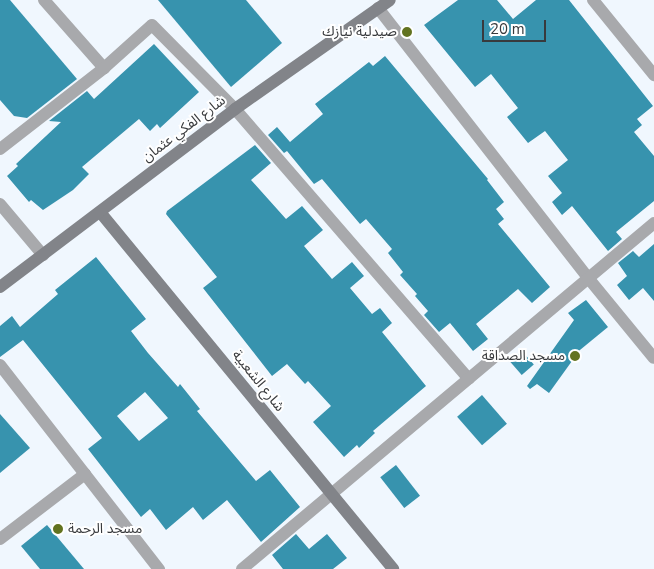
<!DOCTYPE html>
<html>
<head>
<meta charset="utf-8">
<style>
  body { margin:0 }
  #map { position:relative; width:654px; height:569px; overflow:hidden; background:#f0f7fe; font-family:"Nunito Sans","Noto Sans Arabic",sans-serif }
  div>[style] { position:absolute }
  .building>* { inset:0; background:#3793ae; transform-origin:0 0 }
  .street>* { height:12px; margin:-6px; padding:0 6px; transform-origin:6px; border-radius:6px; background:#a8a9ac }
  .secondary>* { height:12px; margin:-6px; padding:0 6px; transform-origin:6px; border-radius:6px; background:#828489 }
  .dots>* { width:14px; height:14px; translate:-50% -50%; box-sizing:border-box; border:2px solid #fff; border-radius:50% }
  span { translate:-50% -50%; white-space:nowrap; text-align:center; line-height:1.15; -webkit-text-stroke:4px #fff; paint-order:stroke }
  .poi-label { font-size:14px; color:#383a3d }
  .right { translate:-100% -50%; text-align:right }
  .left { translate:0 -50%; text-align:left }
  .street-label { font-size:14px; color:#383a3d }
  .scale { position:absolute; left:482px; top:20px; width:64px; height:22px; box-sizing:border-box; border:2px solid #383a3d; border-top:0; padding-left:6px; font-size:15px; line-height:18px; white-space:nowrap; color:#383a3d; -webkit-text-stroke:4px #fff; paint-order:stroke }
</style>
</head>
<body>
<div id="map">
  <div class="building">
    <i style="clip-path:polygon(0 0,10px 0,77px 79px,27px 118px,14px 116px,0 100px)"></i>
    <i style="clip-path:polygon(158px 0,246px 0,282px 43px,231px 87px)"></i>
    <i style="clip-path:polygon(458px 0,497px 0,513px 19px,536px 0,569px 0,653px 106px,637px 119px,642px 125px,634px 132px,654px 156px,654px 201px,616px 232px,622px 239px,608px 251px,572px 206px,562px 215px,552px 202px,562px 193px,548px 176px,568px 160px,545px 131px,528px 143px,507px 117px,518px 108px,491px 74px,475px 87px,424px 25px)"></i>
    <i style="clip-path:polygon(154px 44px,199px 92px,160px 128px,157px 124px,150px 131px,139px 119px,82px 167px,89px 174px,73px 190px,43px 210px,31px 200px,29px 202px,7px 176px,18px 166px,16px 164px,61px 122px,49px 121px,87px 91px,94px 99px)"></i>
    <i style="clip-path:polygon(385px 56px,488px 179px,487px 180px,504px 202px,496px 209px,504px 219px,498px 224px,550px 287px,532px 303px,518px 289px,476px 324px,488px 339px,473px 351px,450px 323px,439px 332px,424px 315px,428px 311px,415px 296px,417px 294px,400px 275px,403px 272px,388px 253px,392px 249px,366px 219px,360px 224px,322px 179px,314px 184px,287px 151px,284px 153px,268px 135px,277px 127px,290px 142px,323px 114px,315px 104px,369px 62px,373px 66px)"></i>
    <i style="clip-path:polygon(255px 145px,271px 163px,251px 180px,286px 219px,302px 206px,323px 230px,304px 246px,332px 279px,352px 262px,364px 276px,350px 288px,372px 314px,380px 308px,392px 323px,382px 332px,426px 386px,373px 431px,375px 433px,359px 448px,357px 445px,344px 457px,313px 422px,331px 406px,308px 381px,305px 384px,287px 364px,272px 376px,203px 288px,217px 277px,166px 214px,167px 211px)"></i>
    <i style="clip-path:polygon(654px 244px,654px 301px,643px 288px,629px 300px,617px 285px,627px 276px,618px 263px,633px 251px,639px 257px)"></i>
    <i style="clip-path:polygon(evenodd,96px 257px,146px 319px,131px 331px,148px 353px,178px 387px,180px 384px,200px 409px,197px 411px,256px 481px,270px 470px,300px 507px,261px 542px,227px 500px,203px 520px,193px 507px,166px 530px,150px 509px,141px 517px,88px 449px,102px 438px,23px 340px,0 357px,0 326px,12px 316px,20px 327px,58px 294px,55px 290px,96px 257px,145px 392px,168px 418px,139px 441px,117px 416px,145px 392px)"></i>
    <i style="clip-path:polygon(586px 300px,608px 327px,569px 359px,572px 361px,549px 393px,537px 384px,530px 389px,527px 386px,574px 320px,568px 313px)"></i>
    <i style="left:522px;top:351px;width:18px;height:16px;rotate:49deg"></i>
    <i style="left:482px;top:395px;width:38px;height:33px;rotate:49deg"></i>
    <i style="clip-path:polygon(0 414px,30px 448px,0 473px)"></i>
    <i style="left:396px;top:465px;width:39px;height:20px;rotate:52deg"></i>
    <i style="clip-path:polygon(47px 525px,53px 532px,84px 569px,40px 569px,21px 546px)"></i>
    <i style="clip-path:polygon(296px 534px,309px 549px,327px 534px,347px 558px,333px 569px,283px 569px,272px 555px)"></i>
  </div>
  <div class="street">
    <i style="left:44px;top:0;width:91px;rotate:48.6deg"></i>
    <i style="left:593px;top:0;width:97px;rotate:50.9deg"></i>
    <i style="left:378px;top:8px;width:343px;rotate:52.1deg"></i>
    <i style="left:589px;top:279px;width:102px;rotate:50.6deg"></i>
    <i style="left:0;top:149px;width:132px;rotate:-37.9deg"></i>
    <i style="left:104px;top:68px;width:64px;rotate:-41.9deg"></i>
    <i style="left:152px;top:25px;width:118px;rotate:45.3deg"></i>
    <i style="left:235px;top:109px;width:357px;rotate:49.1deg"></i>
    <i style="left:0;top:204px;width:67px;rotate:49.9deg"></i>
    <i style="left:0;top:365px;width:259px;rotate:52.1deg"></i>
    <i style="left:0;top:539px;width:107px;rotate:-37.4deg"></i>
    <i style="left:242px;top:569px;width:538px;rotate:-40.02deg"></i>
  </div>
  <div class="secondary">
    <i style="left:100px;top:212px;width:462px;rotate:50.6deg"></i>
    <i style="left:0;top:287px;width:295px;rotate:-37.1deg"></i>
    <i style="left:235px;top:109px;width:189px;rotate:-35.1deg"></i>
  </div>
  <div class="dots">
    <i style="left:407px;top:32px;background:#627320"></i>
    <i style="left:575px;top:356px;background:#627320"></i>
    <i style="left:58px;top:529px;background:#627320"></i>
  </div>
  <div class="poi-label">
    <span class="right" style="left:397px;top:32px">صيدلية نيازك</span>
    <span class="right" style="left:565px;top:356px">مسجد الصداقة</span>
    <span class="left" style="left:68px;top:529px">مسجد الرحمة</span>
  </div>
  <div class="street-label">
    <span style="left:184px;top:129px;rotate:-37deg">شارع الفكي عثمان</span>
    <span style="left:258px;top:381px;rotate:51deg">شارع الشعبية</span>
  </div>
  <div class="scale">20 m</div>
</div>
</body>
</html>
